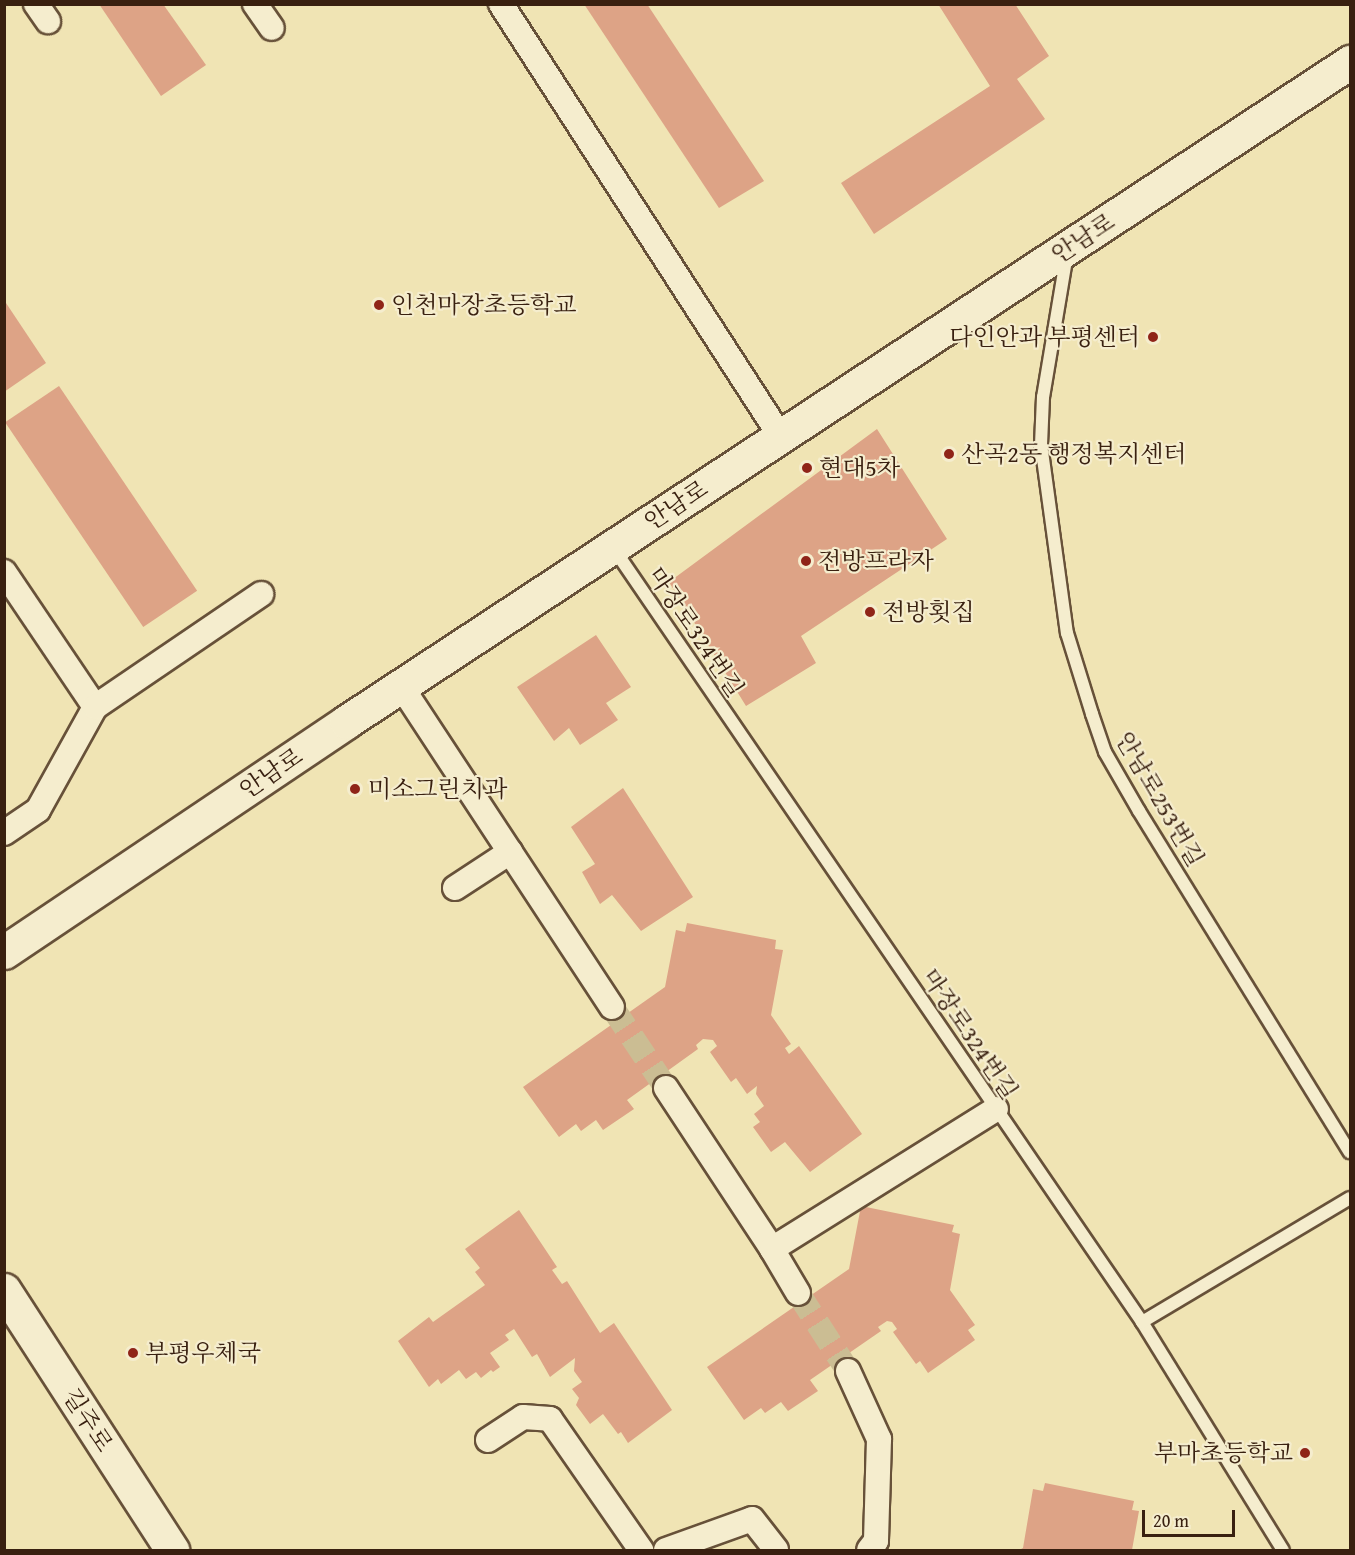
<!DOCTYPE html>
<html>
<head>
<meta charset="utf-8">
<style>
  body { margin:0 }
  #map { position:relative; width:1355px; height:1555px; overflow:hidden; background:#f0e4b4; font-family:"Gentium Book Plus","Noto Serif KR",serif }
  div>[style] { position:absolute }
  .building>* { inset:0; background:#dda386; transform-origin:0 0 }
  .minor-tunnel>* { height:24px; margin-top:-12px; transform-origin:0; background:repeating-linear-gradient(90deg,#cbbd93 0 24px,transparent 0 36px) }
  .roads { filter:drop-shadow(2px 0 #675139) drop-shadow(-2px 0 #675139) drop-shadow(0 2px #675139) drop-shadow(0 -2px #675139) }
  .service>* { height:12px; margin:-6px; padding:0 6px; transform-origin:6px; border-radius:6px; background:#f5edce }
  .minor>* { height:24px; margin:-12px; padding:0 12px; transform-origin:12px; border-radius:12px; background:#f5edce }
  .secondary>* { height:33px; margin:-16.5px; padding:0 16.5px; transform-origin:16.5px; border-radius:16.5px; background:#f5edce }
  .dots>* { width:16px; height:16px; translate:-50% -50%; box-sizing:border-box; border:3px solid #f5edce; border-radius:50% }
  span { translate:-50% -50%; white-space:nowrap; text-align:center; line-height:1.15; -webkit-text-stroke:4.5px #f5edce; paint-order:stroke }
  .street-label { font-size:24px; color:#392010 }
  .poi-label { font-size:24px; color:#392010 }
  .left { translate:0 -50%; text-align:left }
  .right { translate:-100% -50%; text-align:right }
  .frame { position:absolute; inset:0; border:6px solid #392010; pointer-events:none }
  .scale { position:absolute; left:1142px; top:1510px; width:93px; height:27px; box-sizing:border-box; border:3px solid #392010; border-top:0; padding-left:8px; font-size:18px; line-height:21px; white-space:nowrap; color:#392010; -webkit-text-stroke:4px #f5edce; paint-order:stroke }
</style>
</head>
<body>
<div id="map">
  <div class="building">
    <i style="clip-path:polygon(99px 4px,163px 4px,206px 65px,161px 96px)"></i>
    <i style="clip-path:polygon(584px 4px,647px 4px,764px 181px,719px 208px)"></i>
    <i style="clip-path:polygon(938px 4px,1015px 4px,1049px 56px,1017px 79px,1045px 119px,874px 234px,841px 183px,990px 86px)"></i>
    <i style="clip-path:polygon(4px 300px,46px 363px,4px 392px)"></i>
    <i style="left:59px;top:386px;width:247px;height:65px;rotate:56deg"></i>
    <i style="clip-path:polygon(877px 429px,947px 539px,801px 636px,816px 663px,746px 706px,669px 582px)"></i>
    <i style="clip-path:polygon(596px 635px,631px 687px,606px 703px,618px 720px,580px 745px,569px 728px,554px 741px,517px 687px)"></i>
    <i style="clip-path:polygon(623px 788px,693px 897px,641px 931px,612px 895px,600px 904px,582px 872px,595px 864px,571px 827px)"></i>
    <i style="clip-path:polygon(687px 923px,776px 940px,775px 949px,783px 950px,771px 1015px,791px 1044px,785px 1048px,789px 1054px,799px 1046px,862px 1134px,810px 1172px,785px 1142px,771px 1152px,753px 1127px,760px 1122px,754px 1114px,764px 1106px,756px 1094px,757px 1086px,747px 1094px,736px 1078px,731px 1082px,710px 1052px,717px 1046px,713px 1040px,703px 1039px,696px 1045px,698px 1049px,627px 1100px,634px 1109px,603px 1130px,596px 1120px,581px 1131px,576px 1124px,559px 1137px,523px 1087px,665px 987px,676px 930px,685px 932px)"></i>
    <i style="clip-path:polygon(861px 1206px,954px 1225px,952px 1232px,960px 1234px,950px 1290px,975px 1325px,968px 1330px,975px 1340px,928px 1373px,920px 1361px,916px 1364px,893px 1332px,897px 1329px,892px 1322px,887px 1321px,878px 1327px,881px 1331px,810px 1380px,818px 1391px,788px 1411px,781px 1402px,765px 1413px,761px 1408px,744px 1420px,707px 1367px,849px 1269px)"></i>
    <i style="clip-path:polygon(519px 1210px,557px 1267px,552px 1270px,562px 1284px,567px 1281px,600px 1333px,614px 1323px,672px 1410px,628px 1443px,621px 1432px,618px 1434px,603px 1414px,590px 1424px,576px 1405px,579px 1398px,572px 1389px,582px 1382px,574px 1371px,575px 1358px,550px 1377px,537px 1354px,532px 1357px,514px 1329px,505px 1335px,509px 1340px,490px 1353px,500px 1367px,493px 1372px,491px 1370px,481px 1378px,476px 1372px,466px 1379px,459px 1370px,441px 1384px,438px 1379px,429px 1387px,398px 1341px,429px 1317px,433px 1322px,485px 1285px,475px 1272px,480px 1268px,465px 1249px)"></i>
    <i style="clip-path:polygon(1045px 1483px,1134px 1501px,1132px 1510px,1139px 1511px,1132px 1550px,1019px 1550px,1023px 1548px,1033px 1489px,1043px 1491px)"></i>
  </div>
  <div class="minor-tunnel">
    <i style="left:612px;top:1007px;width:97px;rotate:56.3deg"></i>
    <i style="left:798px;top:1293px;width:93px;rotate:57.3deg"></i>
  </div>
  <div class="roads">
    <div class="service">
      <i style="left:1067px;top:254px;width:145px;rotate:99.5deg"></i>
      <i style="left:1043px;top:397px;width:47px;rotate:92.4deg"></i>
      <i style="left:1041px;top:444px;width:191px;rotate:82.2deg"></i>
      <i style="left:1067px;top:633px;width:85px;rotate:72.8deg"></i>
      <i style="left:1092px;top:714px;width:40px;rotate:71.1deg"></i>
      <i style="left:1105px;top:752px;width:68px;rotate:60deg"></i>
      <i style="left:1139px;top:811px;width:401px;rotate:58.3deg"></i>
      <i style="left:614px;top:549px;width:936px;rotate:55.66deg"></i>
      <i style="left:1142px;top:1322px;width:268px;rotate:58.3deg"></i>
      <i style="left:1142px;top:1322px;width:242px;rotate:-30.8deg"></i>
    </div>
    <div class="minor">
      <i style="left:36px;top:4px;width:21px;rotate:55deg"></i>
      <i style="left:255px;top:4px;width:29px;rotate:55deg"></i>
      <i style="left:501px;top:4px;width:516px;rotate:57.11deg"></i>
      <i style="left:4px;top:572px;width:163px;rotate:56deg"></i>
      <i style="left:401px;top:686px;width:384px;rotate:56.7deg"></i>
      <i style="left:4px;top:833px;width:41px;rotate:-34.1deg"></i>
      <i style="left:38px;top:810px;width:118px;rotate:-61deg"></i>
      <i style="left:95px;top:707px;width:201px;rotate:-34.2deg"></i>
      <i style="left:455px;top:888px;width:66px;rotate:-33.2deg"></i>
      <i style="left:666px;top:1088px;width:193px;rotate:56.6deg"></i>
      <i style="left:772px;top:1249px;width:51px;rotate:59.4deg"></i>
      <i style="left:772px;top:1249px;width:264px;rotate:-32deg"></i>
      <i style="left:848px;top:1371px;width:75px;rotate:65.5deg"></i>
      <i style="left:879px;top:1439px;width:102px;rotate:91.7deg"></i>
      <i style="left:876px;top:1541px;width:11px;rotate:128deg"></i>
      <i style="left:488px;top:1440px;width:42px;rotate:-33.3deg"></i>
      <i style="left:523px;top:1417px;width:27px;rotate:4deg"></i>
      <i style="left:550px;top:1419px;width:160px;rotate:55.2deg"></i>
      <i style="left:666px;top:1550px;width:91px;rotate:-19.8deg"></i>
      <i style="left:752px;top:1519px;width:39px;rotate:52deg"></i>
    </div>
    <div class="secondary">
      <i style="left:4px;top:952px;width:412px;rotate:-33.9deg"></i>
      <i style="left:346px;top:722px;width:1202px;rotate:-33.32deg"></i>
      <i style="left:4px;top:1290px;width:310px;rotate:57.1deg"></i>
    </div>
  </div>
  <div class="dots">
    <i style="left:379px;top:305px;background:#8f2418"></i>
    <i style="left:1153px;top:337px;background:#8f2418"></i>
    <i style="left:949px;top:454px;background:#8f2418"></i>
    <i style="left:807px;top:468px;background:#8f2418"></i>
    <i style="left:806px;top:561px;background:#8f2418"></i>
    <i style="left:870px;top:612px;background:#8f2418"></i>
    <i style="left:355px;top:789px;background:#8f2418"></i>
    <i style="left:133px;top:1353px;background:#8f2418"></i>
    <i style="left:1305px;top:1453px;background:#8f2418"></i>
  </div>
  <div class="street-label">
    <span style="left:1083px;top:238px;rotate:-33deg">안남로</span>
    <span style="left:676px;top:505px;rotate:-33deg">안남로</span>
    <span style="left:696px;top:632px;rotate:56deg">마장로324번길</span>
    <span style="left:271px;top:773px;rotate:-34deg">안남로</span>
    <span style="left:1160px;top:799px;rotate:60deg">안남로253번길</span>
    <span style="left:970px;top:1034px;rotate:56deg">마장로324번길</span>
    <span style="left:88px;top:1420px;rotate:57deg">길주로</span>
  </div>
  <div class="poi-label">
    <span class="left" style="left:391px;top:305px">인천마장초등학교</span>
    <span class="right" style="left:1140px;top:337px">다인안과 부평센터</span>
    <span class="left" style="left:961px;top:454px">산곡2동 행정복지센터</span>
    <span class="left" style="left:819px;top:468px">현대5차</span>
    <span class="left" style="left:818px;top:561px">전방프라자</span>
    <span class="left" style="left:882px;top:612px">전방횟집</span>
    <span class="left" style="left:368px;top:789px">미소그린치과</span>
    <span class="left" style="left:145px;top:1353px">부평우체국</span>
    <span class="right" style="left:1293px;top:1453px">부마초등학교</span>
  </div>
  <div class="frame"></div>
  <div class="scale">20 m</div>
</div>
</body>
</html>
